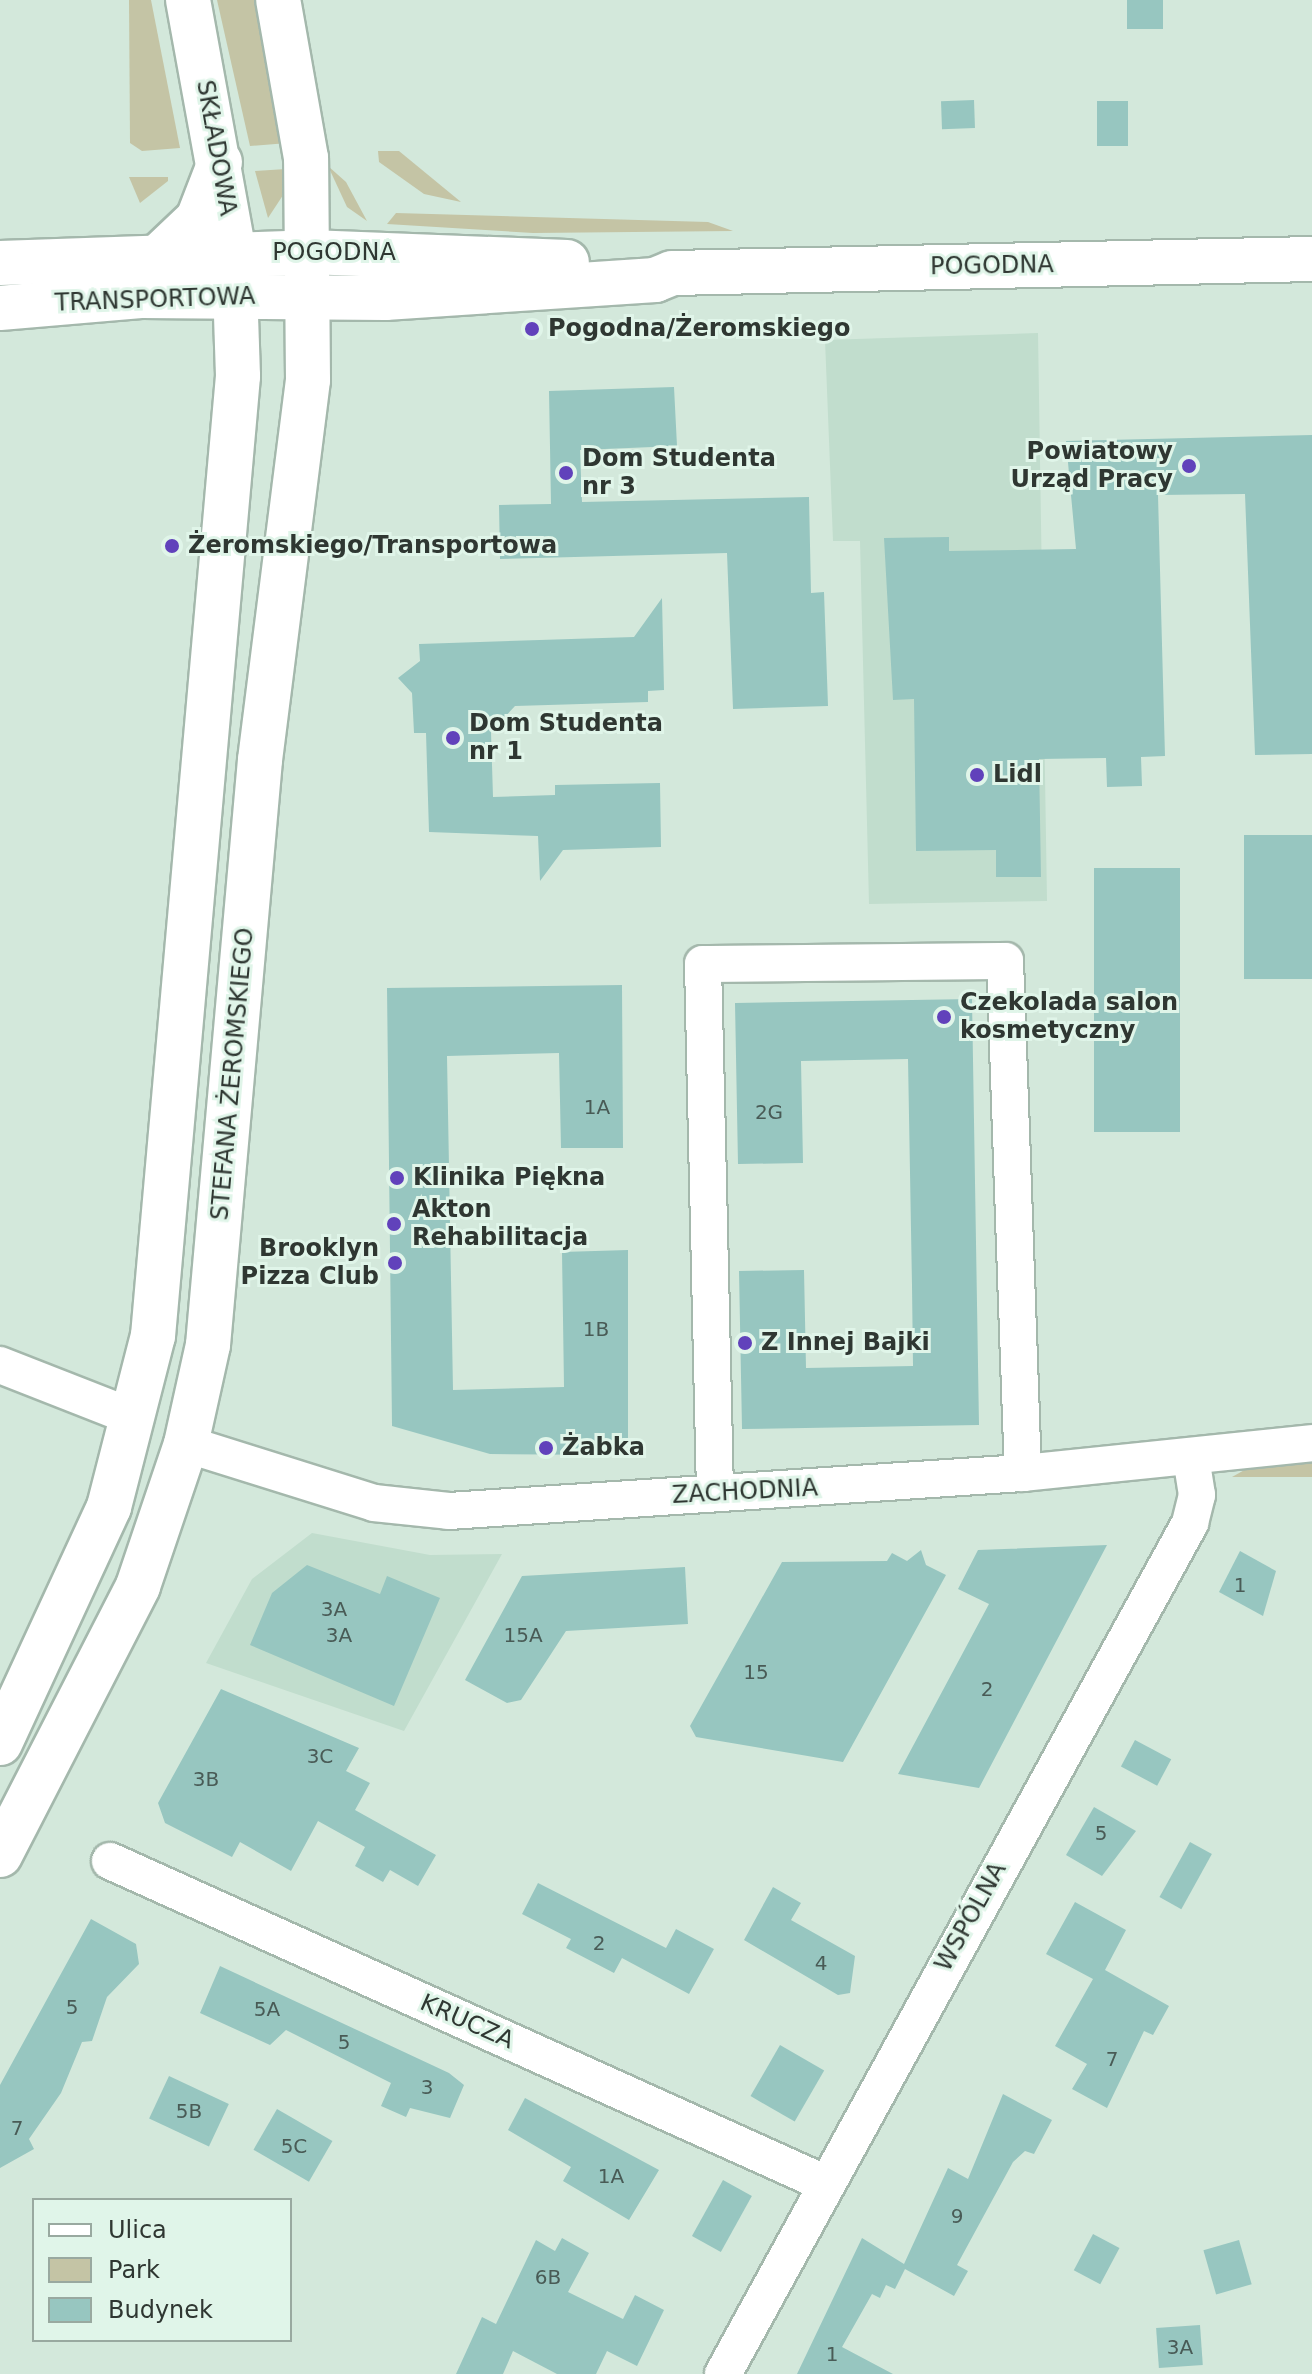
<!DOCTYPE html>
<html>
<head>
<meta charset="utf-8">
<style>
  body { margin:0 }
  #map { position:relative; width:1312px; height:2374px; overflow:hidden; background:#d3e8db; font-family:"DejaVu Sans",sans-serif }
  div>[style] { position:absolute }
  .built>* { inset:0; background:#c1ddcd }
  .green>* { inset:0; background:#c4c4a5 }
  .building>* { inset:0; background:#97c6c0; transform-origin:0 0 }
  .roads { filter:drop-shadow(2px 0 #a4b8ac) drop-shadow(-2px 0 #a4b8ac) drop-shadow(0 2px #a4b8ac) drop-shadow(0 -2px #a4b8ac) }
  .minor>* { height:36px; margin:-18px; padding:0 18px; transform-origin:18px; border-radius:18px; background:#fff }
  .tertiary>* { height:44px; margin:-22px; padding:0 22px; transform-origin:22px; border-radius:22px; background:#fff }
  .secondary>* { height:44px; margin:-22px; padding:0 22px; transform-origin:22px; border-radius:22px; background:#fff }
  .dots>* { width:22px; height:22px; translate:-50% -50%; box-sizing:border-box; border:4px solid #e0f5e9; border-radius:50% }
  span { translate:-50% -50%; white-space:nowrap; text-align:center; line-height:1.15; -webkit-text-stroke:6px #e0f5e9; paint-order:stroke }
  .number-label { font-size:20px; color:#495b56 }
  .number-label span { -webkit-text-stroke-width:0 }
  .street-label { font-size:24px; color:#2f3732 }
  .poi-label { font-size:24px; color:#2f3732; font-weight:700 }
  .left { translate:0 -50%; text-align:left }
  .right { translate:-100% -50%; text-align:right }
  .legend { position:absolute; left:32px; top:2198px; width:260px; height:144px; box-sizing:border-box; background:#e0f5e9; border:2px solid #99a9a0; margin:0; padding:10px 14px; list-style:none; font-size:24px; color:#2f3732 }
  .legend li { display:flex; align-items:center; gap:16px; height:40px }
  .legend b { width:40px; border:2px solid #99a9a0 }
</style>
</head>
<body>
<div id="map">
  <div class="built">
    <i style="clip-path:polygon(1038px 333px,1047px 901px,869px 904px,860px 541px,833px 541px,825px 340px)"></i>
    <i style="clip-path:polygon(312px 1533px,430px 1555px,502px 1554px,404px 1731px,206px 1663px,252px 1579px)"></i>
  </div>
  <div class="green">
    <i style="clip-path:polygon(129px 0,151px 0,180px 148px,142px 151px,130px 143px)"></i>
    <i style="clip-path:polygon(217px 0,260px 0,288px 143px,250px 146px)"></i>
    <i style="clip-path:polygon(378px 151px,399px 151px,461px 202px,424px 194px,379px 162px)"></i>
    <i style="clip-path:polygon(328px 166px,346px 182px,367px 221px,347px 207px)"></i>
    <i style="clip-path:polygon(286px 169px,289px 186px,268px 218px,255px 171px)"></i>
    <i style="clip-path:polygon(129px 177px,168px 177px,168px 181px,140px 203px)"></i>
    <i style="clip-path:polygon(396px 213px,708px 222px,733px 231px,533px 233px,387px 224px)"></i>
    <i style="clip-path:polygon(1312px 1461px,1312px 1477px,1232px 1477px,1248px 1468px)"></i>
  </div>
  <div class="building">
    <i style="left:1127px;top:0;width:36px;height:29px"></i>
    <i style="left:974px;top:100px;width:28px;height:33px;rotate:88deg"></i>
    <i style="left:1097px;top:101px;width:31px;height:45px"></i>
    <i style="clip-path:polygon(674px 387px,677px 446px,580px 450px,582px 502px,809px 497px,811px 593px,824px 592px,828px 706px,733px 709px,727px 553px,500px 559px,499px 505px,551px 504px,549px 391px)"></i>
    <i style="clip-path:polygon(1312px 435px,1312px 754px,1255px 755px,1245px 494px,1158px 495px,1165px 756px,1141px 757px,1142px 786px,1107px 787px,1106px 758px,1039px 759px,1041px 877px,996px 877px,996px 850px,916px 851px,914px 699px,893px 700px,884px 538px,949px 537px,949px 551px,1076px 549px,1066px 441px)"></i>
    <i style="clip-path:polygon(662px 598px,664px 690px,648px 691px,648px 702px,515px 706px,491px 732px,493px 797px,555px 795px,555px 785px,660px 783px,661px 847px,563px 850px,540px 881px,538px 836px,429px 832px,426px 733px,414px 733px,412px 693px,398px 678px,420px 661px,419px 644px,634px 637px)"></i>
    <i style="left:1312px;top:835px;width:144px;height:68px;rotate:90deg"></i>
    <i style="left:1180px;top:868px;width:264px;height:86px;rotate:90deg"></i>
    <i style="clip-path:polygon(622px 985px,623px 1148px,561px 1148px,559px 1053px,447px 1056px,453px 1390px,564px 1387px,562px 1252px,628px 1250px,628px 1440px,621px 1439px,621px 1455px,490px 1454px,392px 1426px,387px 988px)"></i>
    <i style="clip-path:polygon(972px 999px,979px 1425px,742px 1429px,739px 1271px,804px 1270px,806px 1368px,913px 1366px,912px 1286px,908px 1059px,801px 1061px,803px 1163px,738px 1164px,735px 1003px)"></i>
    <i style="clip-path:polygon(1107px 1545px,979px 1788px,898px 1774px,989px 1604px,958px 1589px,978px 1550px)"></i>
    <i style="clip-path:polygon(921px 1550px,926px 1565px,946px 1575px,843px 1762px,696px 1737px,690px 1726px,782px 1562px,887px 1561px,892px 1553px,907px 1561px)"></i>
    <i style="clip-path:polygon(1240px 1551px,1276px 1571px,1263px 1616px,1219px 1592px)"></i>
    <i style="clip-path:polygon(307px 1565px,380px 1594px,387px 1576px,440px 1598px,394px 1706px,250px 1645px,272px 1593px)"></i>
    <i style="clip-path:polygon(685px 1567px,688px 1624px,566px 1631px,521px 1700px,507px 1703px,465px 1680px,522px 1576px)"></i>
    <i style="clip-path:polygon(221px 1689px,359px 1748px,346px 1771px,370px 1783px,355px 1810px,436px 1855px,418px 1886px,390px 1870px,383px 1882px,355px 1866px,365px 1847px,318px 1821px,291px 1871px,240px 1842px,232px 1857px,165px 1823px,158px 1803px)"></i>
    <i style="left:1135px;top:1740px;width:41px;height:30px;rotate:28deg"></i>
    <i style="clip-path:polygon(1094px 1807px,1136px 1831px,1102px 1876px,1066px 1855px)"></i>
    <i style="left:1190px;top:1842px;width:25px;height:63px;rotate:29deg"></i>
    <i style="clip-path:polygon(538px 1883px,666px 1948px,676px 1929px,714px 1949px,689px 1994px,622px 1958px,614px 1973px,566px 1948px,571px 1939px,522px 1914px)"></i>
    <i style="clip-path:polygon(773px 1887px,801px 1903px,791px 1920px,855px 1956px,850px 1993px,838px 1995px,744px 1940px)"></i>
    <i style="clip-path:polygon(1075px 1902px,1126px 1930px,1105px 1970px,1169px 2006px,1153px 2035px,1144px 2031px,1107px 2108px,1072px 2089px,1087px 2064px,1055px 2046px,1093px 1979px,1046px 1954px)"></i>
    <i style="clip-path:polygon(91px 1919px,136px 1944px,139px 1964px,107px 1997px,92px 2041px,82px 2042px,61px 2093px,29px 2139px,34px 2149px,0 2168px,0 2085px)"></i>
    <i style="clip-path:polygon(220px 1966px,449px 2073px,464px 2085px,450px 2118px,410px 2108px,406px 2117px,381px 2106px,391px 2083px,286px 2030px,270px 2045px,200px 2013px)"></i>
    <i style="left:780px;top:2045px;width:51px;height:59px;rotate:30deg"></i>
    <i style="left:169px;top:2076px;width:66px;height:47px;rotate:25deg"></i>
    <i style="clip-path:polygon(1003px 2094px,1052px 2120px,1034px 2154px,1025px 2151px,1013px 2162px,957px 2265px,968px 2271px,954px 2296px,905px 2269px,895px 2289px,886px 2285px,880px 2298px,872px 2294px,842px 2347px,893px 2374px,797px 2374px,862px 2238px,904px 2264px,948px 2168px,968px 2179px)"></i>
    <i style="clip-path:polygon(525px 2098px,659px 2170px,629px 2220px,563px 2181px,571px 2167px,508px 2130px)"></i>
    <i style="left:277px;top:2109px;width:64px;height:47px;rotate:30deg"></i>
    <i style="left:723px;top:2180px;width:33px;height:64px;rotate:29deg"></i>
    <i style="left:1093px;top:2234px;width:30px;height:41px;rotate:28deg"></i>
    <i style="clip-path:polygon(562px 2238px,589px 2253px,568px 2292px,623px 2319px,635px 2295px,664px 2310px,637px 2366px,607px 2351px,596px 2374px,557px 2374px,513px 2351px,503px 2374px,456px 2374px,482px 2317px,496px 2324px,536px 2240px,555px 2251px)"></i>
    <i style="left:1239px;top:2240px;width:46px;height:37px;rotate:74deg"></i>
    <i style="left:1200px;top:2325px;width:40px;height:44px;rotate:86deg"></i>
  </div>
  <div class="roads">
    <div class="minor">
      <i style="left:0;top:1365px;width:145px;rotate:21.4deg"></i>
      <i style="left:186px;top:1444px;width:197px;rotate:17.4deg"></i>
      <i style="left:374px;top:1503px;width:75px;rotate:6.1deg"></i>
      <i style="left:449px;top:1511px;width:575px;rotate:-3.79deg"></i>
      <i style="left:1023px;top:1473px;width:291px;rotate:-5.9deg"></i>
      <i style="left:715px;top:1492px;width:528px;rotate:-91.3deg"></i>
      <i style="left:703px;top:964px;width:302px;rotate:-0.6deg"></i>
      <i style="left:1005px;top:961px;width:512px;rotate:87.99deg"></i>
      <i style="left:110px;top:1861px;width:783px;rotate:24.27deg"></i>
      <i style="left:723px;top:2374px;width:971px;rotate:-61.24deg"></i>
      <i style="left:1190px;top:1523px;width:29px;rotate:-76deg"></i>
      <i style="left:1197px;top:1495px;width:39px;rotate:-99deg"></i>
    </div>
    <div class="tertiary">
      <i style="left:160px;top:255px;width:52px;rotate:-43.5deg"></i>
      <i style="left:198px;top:219px;width:61px;rotate:-68.9deg"></i>
      <i style="left:0;top:263px;width:309px;rotate:-2deg"></i>
      <i style="left:309px;top:252px;width:258px;rotate:2.2deg"></i>
      <i style="left:0;top:308px;width:144px;rotate:-4.8deg"></i>
      <i style="left:143px;top:296px;width:242px;rotate:0.5deg"></i>
      <i style="left:385px;top:298px;width:271px;rotate:-3.8deg"></i>
      <i style="left:655px;top:280px;width:18px;rotate:-22deg"></i>
      <i style="left:672px;top:273px;width:640px;rotate:-1.25deg"></i>
    </div>
    <div class="secondary">
      <i style="left:0;top:1743px;width:260px;rotate:-65.2deg"></i>
      <i style="left:109px;top:1507px;width:177px;rotate:-75.6deg"></i>
      <i style="left:153px;top:1336px;width:964px;rotate:-84.94deg"></i>
      <i style="left:238px;top:376px;width:123px;rotate:-91.9deg"></i>
      <i style="left:234px;top:253px;width:257px;rotate:-100.3deg"></i>
      <i style="left:0;top:1855px;width:302px;rotate:-62.8deg"></i>
      <i style="left:138px;top:1586px;width:150px;rotate:-71.3deg"></i>
      <i style="left:186px;top:1444px;width:101px;rotate:-77.5deg"></i>
      <i style="left:208px;top:1345px;width:587px;rotate:-84.92deg"></i>
      <i style="left:260px;top:760px;width:383px;rotate:-82.8deg"></i>
      <i style="left:308px;top:380px;width:222px;rotate:-90.5deg"></i>
      <i style="left:306px;top:158px;width:160px;rotate:-100deg"></i>
    </div>
  </div>
  <div class="dots">
    <i style="left:532px;top:329px;background:#6142bb"></i>
    <i style="left:1189px;top:466px;background:#6142bb"></i>
    <i style="left:566px;top:473px;background:#6142bb"></i>
    <i style="left:172px;top:546px;background:#6142bb"></i>
    <i style="left:453px;top:738px;background:#6142bb"></i>
    <i style="left:977px;top:775px;background:#6142bb"></i>
    <i style="left:944px;top:1017px;background:#6142bb"></i>
    <i style="left:397px;top:1178px;background:#6142bb"></i>
    <i style="left:394px;top:1224px;background:#6142bb"></i>
    <i style="left:395px;top:1263px;background:#6142bb"></i>
    <i style="left:745px;top:1343px;background:#6142bb"></i>
    <i style="left:546px;top:1448px;background:#6142bb"></i>
  </div>
  <div class="number-label">
    <span style="left:597px;top:1107px">1A</span>
    <span style="left:769px;top:1112px">2G</span>
    <span style="left:596px;top:1329px">1B</span>
    <span style="left:1240px;top:1585px">1</span>
    <span style="left:334px;top:1609px">3А</span>
    <span style="left:339px;top:1635px">3A</span>
    <span style="left:523px;top:1635px">15A</span>
    <span style="left:756px;top:1672px">15</span>
    <span style="left:987px;top:1689px">2</span>
    <span style="left:320px;top:1756px">3C</span>
    <span style="left:206px;top:1779px">3B</span>
    <span style="left:1101px;top:1833px">5</span>
    <span style="left:599px;top:1943px">2</span>
    <span style="left:821px;top:1963px">4</span>
    <span style="left:72px;top:2007px">5</span>
    <span style="left:267px;top:2009px">5A</span>
    <span style="left:344px;top:2042px">5</span>
    <span style="left:1112px;top:2059px">7</span>
    <span style="left:427px;top:2087px">3</span>
    <span style="left:189px;top:2111px">5B</span>
    <span style="left:17px;top:2128px">7</span>
    <span style="left:294px;top:2146px">5C</span>
    <span style="left:611px;top:2176px">1A</span>
    <span style="left:957px;top:2216px">9</span>
    <span style="left:548px;top:2277px">6B</span>
    <span style="left:1180px;top:2347px">3A</span>
    <span style="left:832px;top:2354px">1</span>
  </div>
  <div class="street-label">
    <span style="left:216px;top:148px;rotate:80deg">SKŁADOWA</span>
    <span style="left:334px;top:253px">POGODNA</span>
    <span style="left:992px;top:266px;rotate:-1deg">POGODNA</span>
    <span style="left:155px;top:300px;rotate:-2deg">TRANSPORTOWA</span>
    <span style="left:233px;top:1074px;rotate:-85deg">STEFANA ŻEROMSKIEGO</span>
    <span style="left:745px;top:1492px;rotate:-3deg">ZACHODNIA</span>
    <span style="left:971px;top:1917px;rotate:-61deg">WSPÓLNA</span>
    <span style="left:467px;top:2022px;rotate:24deg">KRUCZA</span>
  </div>
  <div class="poi-label">
    <span class="left" style="left:548px;top:329px">Pogodna/Żeromskiego</span>
    <span class="right" style="left:1173px;top:466px">Powiatowy<br>Urząd Pracy</span>
    <span class="left" style="left:582px;top:473px">Dom Studenta<br>nr 3</span>
    <span class="left" style="left:188px;top:546px">Żeromskiego/Transportowa</span>
    <span class="left" style="left:469px;top:738px">Dom Studenta<br>nr 1</span>
    <span class="left" style="left:993px;top:775px">Lidl</span>
    <span class="left" style="left:960px;top:1017px">Czekolada salon<br>kosmetyczny</span>
    <span class="left" style="left:413px;top:1178px">Klinika Piękna</span>
    <span class="left" style="left:412px;top:1224px">Akton<br>Rehabilitacja</span>
    <span class="right" style="left:379px;top:1263px">Brooklyn<br>Pizza Club</span>
    <span class="left" style="left:761px;top:1343px">Z Innej Bajki</span>
    <span class="left" style="left:562px;top:1448px">Żabka</span>
  </div>
  <ul class="legend">
  <li><b style="height:10px;background:#fff"></b>Ulica</li>
  <li><b style="height:22px;background:#c4c4a5"></b>Park</li>
  <li><b style="height:22px;background:#97c6c0"></b>Budynek</li>
  </ul>
</div>
</body>
</html>
